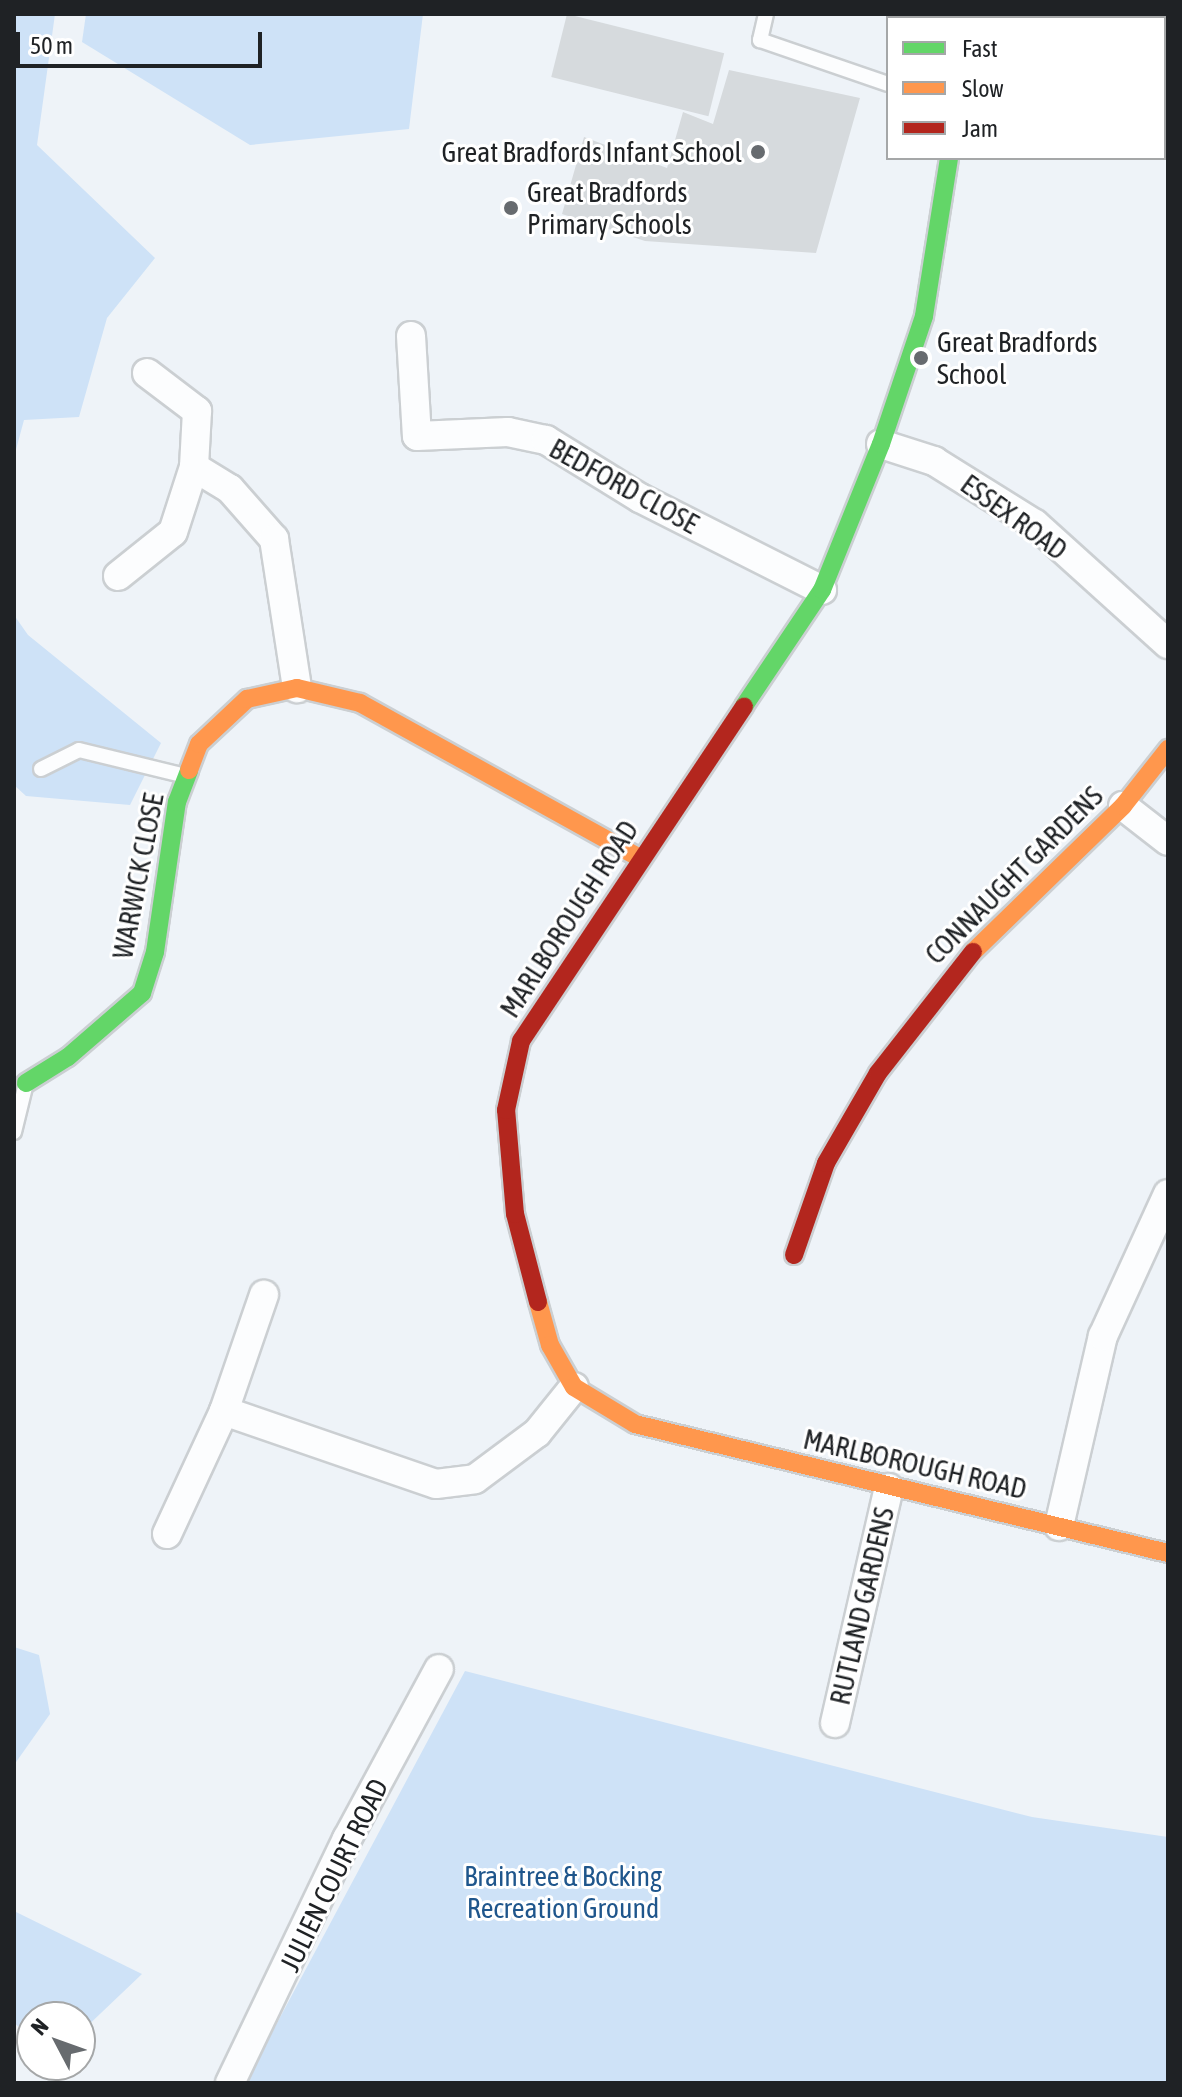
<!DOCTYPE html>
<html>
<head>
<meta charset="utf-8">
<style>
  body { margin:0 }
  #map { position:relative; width:1182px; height:2097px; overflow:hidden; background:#eef3f8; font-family:"Asap Condensed",sans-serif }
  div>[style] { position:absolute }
  .green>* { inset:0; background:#cee2f7 }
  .building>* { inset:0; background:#d6dadd; transform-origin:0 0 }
  .roads { filter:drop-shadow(2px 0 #cbcfd2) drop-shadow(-2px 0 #cbcfd2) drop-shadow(0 2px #cbcfd2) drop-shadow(0 -2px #cbcfd2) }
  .lane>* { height:14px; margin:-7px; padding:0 7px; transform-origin:7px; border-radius:7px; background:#fcfdfe }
  .street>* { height:28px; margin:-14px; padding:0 14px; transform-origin:14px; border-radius:14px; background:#fcfdfe }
  .fast>* { height:18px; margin:-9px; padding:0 9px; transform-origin:9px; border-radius:9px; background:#63d668 }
  .slow>* { height:18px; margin:-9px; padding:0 9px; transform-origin:9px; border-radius:9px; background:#ff974d }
  .jam>* { height:18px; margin:-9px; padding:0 9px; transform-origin:9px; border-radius:9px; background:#b3261e }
  .dots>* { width:22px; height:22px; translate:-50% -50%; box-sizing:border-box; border:4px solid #fff; border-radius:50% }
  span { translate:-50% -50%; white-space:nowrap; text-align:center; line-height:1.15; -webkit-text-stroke:6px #fff; paint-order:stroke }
  .poi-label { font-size:28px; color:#1f2225 }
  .right { translate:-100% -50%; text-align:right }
  .left { translate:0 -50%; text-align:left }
  .street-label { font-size:28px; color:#1f2225 }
  .park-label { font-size:28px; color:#1f568c }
  .frame { position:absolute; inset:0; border:16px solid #1f2225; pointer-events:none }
  .legend { position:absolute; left:886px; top:16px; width:280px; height:144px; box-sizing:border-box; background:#fff; border:2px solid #a5a7a8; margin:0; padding:10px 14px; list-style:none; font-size:24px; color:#1f2225 }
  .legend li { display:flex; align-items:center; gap:16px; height:40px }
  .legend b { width:40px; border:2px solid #a5a7a8 }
  .north { position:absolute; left:16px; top:2001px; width:80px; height:80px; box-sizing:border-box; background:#fff; border:2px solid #a5a7a8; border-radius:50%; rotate:311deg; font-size:22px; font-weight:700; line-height:32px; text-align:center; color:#1f2225 }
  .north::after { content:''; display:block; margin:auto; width:28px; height:36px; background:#676b6f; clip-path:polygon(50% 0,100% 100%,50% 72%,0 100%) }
  .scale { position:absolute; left:16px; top:32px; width:246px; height:36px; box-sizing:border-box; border:4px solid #1f2225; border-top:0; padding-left:10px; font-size:24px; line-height:28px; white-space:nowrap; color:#1f2225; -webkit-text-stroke:6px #fff; paint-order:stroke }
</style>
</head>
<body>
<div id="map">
  <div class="green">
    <i style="clip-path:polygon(14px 14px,55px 14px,37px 145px,155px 258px,107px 318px,79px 417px,24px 420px,14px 457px)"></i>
    <i style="clip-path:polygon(86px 14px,423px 14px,409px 129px,250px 145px,82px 42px)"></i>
    <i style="clip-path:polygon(14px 615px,28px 635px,161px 743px,130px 805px,26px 796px,14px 785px)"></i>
    <i style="clip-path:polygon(14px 1647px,39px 1655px,50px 1714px,14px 1765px)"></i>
    <i style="clip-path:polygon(465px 1671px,1032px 1817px,1168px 1837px,1168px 2083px,245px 2083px)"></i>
    <i style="clip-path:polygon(14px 1911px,142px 1974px,80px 2033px,80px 2017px,32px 2017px,32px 2037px,14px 2023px)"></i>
  </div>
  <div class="building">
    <i style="left:567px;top:14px;width:162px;height:65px;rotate:14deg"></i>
    <i style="clip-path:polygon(729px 70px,860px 98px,816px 253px,645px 241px,562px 214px,584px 137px,667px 168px,683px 112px,713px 124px)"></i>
  </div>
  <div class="roads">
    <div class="lane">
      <i style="left:766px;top:14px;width:27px;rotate:103deg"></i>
      <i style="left:760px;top:40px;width:135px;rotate:19deg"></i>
      <i style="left:41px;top:769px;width:42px;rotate:-26.6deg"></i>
      <i style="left:79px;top:750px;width:110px;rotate:13.7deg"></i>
      <i style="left:14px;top:1132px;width:50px;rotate:-76.2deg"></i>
    </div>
    <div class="street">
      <i style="left:411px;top:336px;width:100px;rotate:86.6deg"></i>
      <i style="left:417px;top:436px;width:91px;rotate:-2.5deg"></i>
      <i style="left:508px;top:432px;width:39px;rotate:12deg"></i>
      <i style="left:546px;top:440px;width:110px;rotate:31.7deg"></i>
      <i style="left:640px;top:498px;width:204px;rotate:26.8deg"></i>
      <i style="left:147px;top:373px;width:63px;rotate:37.2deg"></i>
      <i style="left:197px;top:411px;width:56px;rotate:93.1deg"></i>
      <i style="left:194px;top:467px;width:42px;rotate:31.4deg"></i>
      <i style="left:230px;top:489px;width:67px;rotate:48.7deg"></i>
      <i style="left:274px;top:539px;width:151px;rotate:81.2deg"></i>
      <i style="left:881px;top:444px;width:56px;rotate:17.8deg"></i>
      <i style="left:934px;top:461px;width:119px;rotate:32deg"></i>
      <i style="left:1035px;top:524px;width:179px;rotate:42.1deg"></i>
      <i style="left:118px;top:576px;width:70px;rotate:-38.7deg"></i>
      <i style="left:173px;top:532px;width:68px;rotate:-72.1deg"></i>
      <i style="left:1123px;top:806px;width:57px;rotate:37.9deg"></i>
      <i style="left:224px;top:1411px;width:123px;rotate:-71deg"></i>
      <i style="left:1059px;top:1526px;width:195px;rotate:-77deg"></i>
      <i style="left:1103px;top:1336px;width:156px;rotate:-65.4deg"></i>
      <i style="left:167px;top:1534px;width:136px;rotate:-65.1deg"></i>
      <i style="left:224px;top:1411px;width:224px;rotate:19deg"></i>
      <i style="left:436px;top:1484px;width:39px;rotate:-7deg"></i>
      <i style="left:475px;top:1479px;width:77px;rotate:-36.6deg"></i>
      <i style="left:537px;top:1433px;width:59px;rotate:-51.2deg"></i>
      <i style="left:835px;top:1723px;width:241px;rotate:-77.1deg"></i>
      <i style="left:230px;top:2083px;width:271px;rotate:-64.4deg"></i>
      <i style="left:347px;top:1839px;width:193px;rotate:-61.6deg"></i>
    </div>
    <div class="fast">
      <i style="left:744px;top:706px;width:140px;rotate:-56.1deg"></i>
      <i style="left:822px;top:590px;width:157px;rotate:-68deg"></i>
      <i style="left:881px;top:444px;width:135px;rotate:-71.4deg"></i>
      <i style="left:924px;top:316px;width:160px;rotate:-81deg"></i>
      <i style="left:26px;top:1083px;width:49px;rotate:-31.8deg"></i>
      <i style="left:68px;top:1057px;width:98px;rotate:-40.9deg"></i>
      <i style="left:142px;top:993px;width:43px;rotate:-72.4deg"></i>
      <i style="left:155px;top:952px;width:152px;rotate:-81.7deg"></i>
      <i style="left:177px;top:802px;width:34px;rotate:-69deg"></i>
    </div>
    <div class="slow">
      <i style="left:189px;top:770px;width:28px;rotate:-69deg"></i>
      <i style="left:199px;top:744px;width:66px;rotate:-43.2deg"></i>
      <i style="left:247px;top:699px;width:51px;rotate:-12.4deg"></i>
      <i style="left:297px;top:688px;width:65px;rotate:13.4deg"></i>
      <i style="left:360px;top:703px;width:322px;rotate:29deg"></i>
      <i style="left:973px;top:952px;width:209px;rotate:-44.2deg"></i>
      <i style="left:1123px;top:806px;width:73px;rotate:-51.7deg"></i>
      <i style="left:538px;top:1302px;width:45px;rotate:74.4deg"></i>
      <i style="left:550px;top:1345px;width:48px;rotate:60.3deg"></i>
      <i style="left:574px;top:1387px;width:71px;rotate:31.2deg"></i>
      <i style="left:635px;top:1424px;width:548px;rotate:13.61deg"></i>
    </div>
    <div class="jam">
      <i style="left:983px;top:18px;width:4px;rotate:-76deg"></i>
      <i style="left:794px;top:1255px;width:97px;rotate:-70.8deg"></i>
      <i style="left:826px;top:1163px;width:104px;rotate:-60deg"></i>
      <i style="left:878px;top:1073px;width:154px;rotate:-51.9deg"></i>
      <i style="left:538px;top:1302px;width:91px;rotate:-104.6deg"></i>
      <i style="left:515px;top:1214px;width:104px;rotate:-94.9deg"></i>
      <i style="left:506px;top:1110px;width:71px;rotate:-77.7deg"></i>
      <i style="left:521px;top:1041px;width:402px;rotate:-56.3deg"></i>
    </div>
  </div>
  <div class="dots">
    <i style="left:758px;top:152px;background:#676b6f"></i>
    <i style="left:511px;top:208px;background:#676b6f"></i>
    <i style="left:921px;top:358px;background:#676b6f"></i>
  </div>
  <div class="poi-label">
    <span class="right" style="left:742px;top:152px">Great Bradfords Infant School</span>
    <span class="left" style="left:527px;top:208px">Great Bradfords<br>Primary Schools</span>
    <span class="left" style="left:937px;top:358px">Great Bradfords<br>School</span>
  </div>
  <div class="street-label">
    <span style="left:624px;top:486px;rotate:29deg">BEDFORD CLOSE</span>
    <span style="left:1014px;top:517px;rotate:36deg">ESSEX ROAD</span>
    <span style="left:1014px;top:875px;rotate:-45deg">CONNAUGHT GARDENS</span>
    <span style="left:138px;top:876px;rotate:-79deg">WARWICK CLOSE</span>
    <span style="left:569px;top:919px;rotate:-57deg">MARLBOROUGH ROAD</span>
    <span style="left:915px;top:1464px;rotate:13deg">MARLBOROUGH ROAD</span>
    <span style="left:862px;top:1606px;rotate:-77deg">RUTLAND GARDENS</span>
    <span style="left:334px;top:1875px;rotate:-64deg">JULIEN COURT ROAD</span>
  </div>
  <div class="park-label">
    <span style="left:563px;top:1892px">Braintree &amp; Bocking<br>Recreation Ground</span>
  </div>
  <div class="frame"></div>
  <ul class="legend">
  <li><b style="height:10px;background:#63d668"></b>Fast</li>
  <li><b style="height:10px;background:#ff974d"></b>Slow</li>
  <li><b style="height:10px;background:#b3261e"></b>Jam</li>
  </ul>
  <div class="north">N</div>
  <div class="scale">50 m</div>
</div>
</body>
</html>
